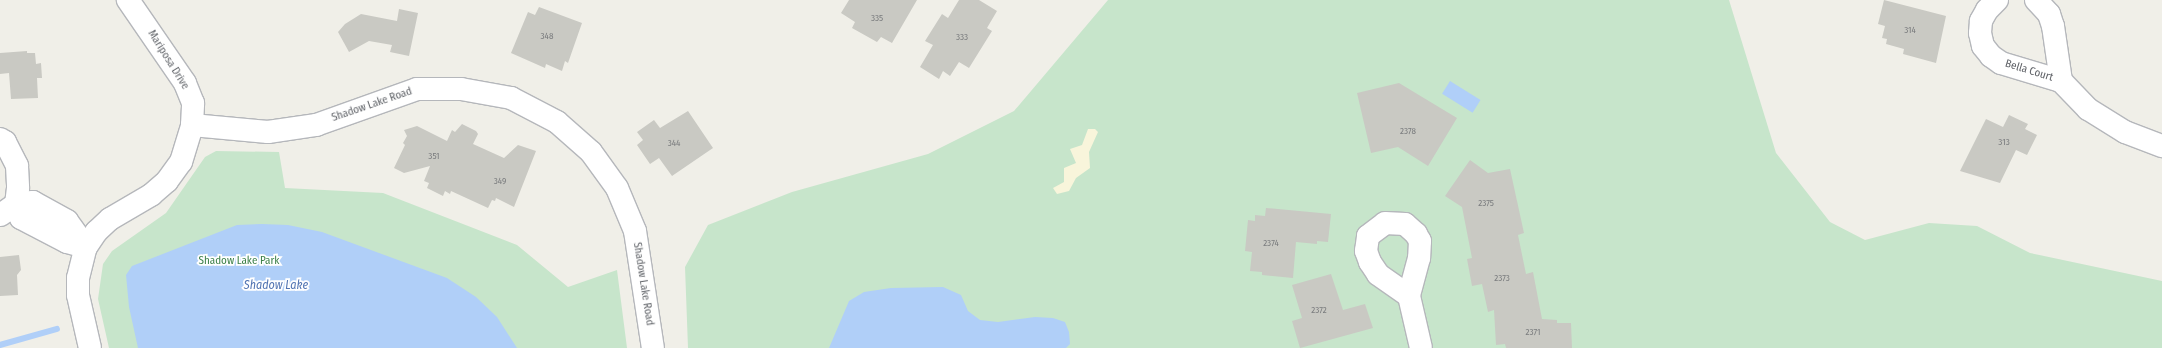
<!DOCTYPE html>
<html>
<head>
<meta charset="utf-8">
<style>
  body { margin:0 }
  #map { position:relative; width:2162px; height:348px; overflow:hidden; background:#f0efe8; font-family:"Fira Sans Condensed",sans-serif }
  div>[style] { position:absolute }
  .green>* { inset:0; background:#c7e5cb }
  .sand>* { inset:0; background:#f8f5db }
  .water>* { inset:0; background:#b0cff8; transform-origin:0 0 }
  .stream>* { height:5.5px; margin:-2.75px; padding:0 2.75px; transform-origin:2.75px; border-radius:2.75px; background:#b0cff8 }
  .building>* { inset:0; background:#c9c9c3 }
  .roads { filter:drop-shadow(1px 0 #b5b7bb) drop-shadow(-1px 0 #b5b7bb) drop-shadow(0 1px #b5b7bb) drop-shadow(0 -1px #b5b7bb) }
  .minor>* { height:22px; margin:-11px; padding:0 11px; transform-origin:11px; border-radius:11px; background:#fff }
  span { translate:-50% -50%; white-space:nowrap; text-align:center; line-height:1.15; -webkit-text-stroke:3.5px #fff; paint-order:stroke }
  .number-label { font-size:9px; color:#7a7c7e }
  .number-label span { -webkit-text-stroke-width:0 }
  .street-label { font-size:11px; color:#5f6267 }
  .park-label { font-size:11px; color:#3d8149 }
  .water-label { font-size:12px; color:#5073b2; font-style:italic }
</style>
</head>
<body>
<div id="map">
  <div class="green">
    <i style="clip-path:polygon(1108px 0,1729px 0,1776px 153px,1830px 222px,1865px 240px,1929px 223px,1977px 226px,2030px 253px,2162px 281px,2162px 348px,688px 348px,685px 267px,708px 225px,792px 192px,928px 154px,1014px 111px)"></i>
    <i style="clip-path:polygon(216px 151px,279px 152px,285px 188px,383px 193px,517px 245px,568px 287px,617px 270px,627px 348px,109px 348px,98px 299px,103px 264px,112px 251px,166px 213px,205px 157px)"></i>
  </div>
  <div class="sand">
    <i style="clip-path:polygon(1088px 129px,1095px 129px,1098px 132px,1089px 152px,1090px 168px,1076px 178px,1069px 191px,1057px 194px,1053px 188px,1064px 182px,1064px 168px,1076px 163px,1070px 149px,1082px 145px)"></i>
  </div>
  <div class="water">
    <i style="left:1450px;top:81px;width:36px;height:15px;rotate:32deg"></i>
    <i style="clip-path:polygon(262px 224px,288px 225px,322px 232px,447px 278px,476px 297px,497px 317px,517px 348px,138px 348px,129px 307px,126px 275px,132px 266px,237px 225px)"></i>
    <i style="clip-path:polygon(943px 287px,961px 295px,968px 311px,980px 320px,998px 322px,1035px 317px,1053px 318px,1065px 322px,1069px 332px,1070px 344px,1066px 348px,829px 348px,849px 301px,864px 292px,891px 288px)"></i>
  </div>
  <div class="stream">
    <i style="left:0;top:345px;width:59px;rotate:-15.7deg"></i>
  </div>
  <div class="building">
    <i style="clip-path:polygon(849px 0,917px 0,892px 43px,881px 37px,877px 42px,852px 28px,855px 22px,841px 13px)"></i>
    <i style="clip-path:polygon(959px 0,979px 0,997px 11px,987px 28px,992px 31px,969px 68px,959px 62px,950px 76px,943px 71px,939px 79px,920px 67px,933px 45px,925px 41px,942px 14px,948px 18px)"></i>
    <i style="clip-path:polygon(1884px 0,1946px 16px,1936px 63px,1903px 54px,1904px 49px,1886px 44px,1887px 39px,1882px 38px,1885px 26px,1878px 24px)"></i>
    <i style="clip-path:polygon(539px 7px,582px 23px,568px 63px,565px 61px,562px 71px,546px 64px,545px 68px,511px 53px,528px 12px,535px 15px)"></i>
    <i style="clip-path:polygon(399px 9px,418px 13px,409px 56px,390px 52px,392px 45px,369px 41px,349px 52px,338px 32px,345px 24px,361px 14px,397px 21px)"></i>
    <i style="clip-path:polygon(27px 51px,27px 53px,35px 53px,36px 64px,41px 63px,42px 78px,37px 78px,38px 98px,11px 99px,9px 73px,0 74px,0 53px)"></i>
    <i style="clip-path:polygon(1399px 83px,1457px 118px,1428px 166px,1398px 147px,1371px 153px,1357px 93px)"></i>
    <i style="clip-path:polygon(688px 111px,713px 148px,672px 176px,659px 158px,650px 164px,637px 145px,643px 140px,637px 132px,654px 120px,660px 128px)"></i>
    <i style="clip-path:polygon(2009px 115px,2028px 124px,2025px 129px,2037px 135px,2027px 155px,2016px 150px,2000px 183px,1960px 171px,1986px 119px,2003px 127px)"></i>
    <i style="clip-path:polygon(462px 124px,476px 131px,478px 134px,473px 144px,504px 158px,518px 145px,536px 151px,514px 207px,496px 198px,495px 201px,492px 200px,488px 208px,451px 191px,450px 194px,445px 191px,443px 196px,427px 188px,429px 183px,424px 181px,430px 166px,404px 173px,394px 168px,405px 145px,403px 143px,407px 136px,404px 130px,417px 126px,447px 141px,452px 130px,455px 132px)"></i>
    <i style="clip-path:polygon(1470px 160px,1488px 173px,1510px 169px,1524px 233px,1518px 235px,1526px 274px,1533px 272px,1542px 319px,1557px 320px,1557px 323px,1571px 323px,1572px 348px,1506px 348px,1505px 344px,1496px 345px,1494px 310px,1488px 312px,1482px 284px,1472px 286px,1467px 259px,1472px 258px,1462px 207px,1445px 196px)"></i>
    <i style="clip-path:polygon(1266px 208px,1331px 214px,1328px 242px,1317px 241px,1317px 244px,1296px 242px,1293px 278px,1262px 275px,1262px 272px,1250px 271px,1252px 252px,1245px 251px,1248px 220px,1255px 221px,1255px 215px,1265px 216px)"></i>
    <i style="clip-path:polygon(19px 255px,21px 270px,17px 275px,18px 295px,0 296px,0 257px)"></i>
    <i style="clip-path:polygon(1331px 274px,1343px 310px,1365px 304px,1373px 328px,1300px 348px,1292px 321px,1302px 318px,1292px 285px)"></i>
  </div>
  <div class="roads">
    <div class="minor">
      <i style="left:1997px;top:0;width:14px;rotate:135deg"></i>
      <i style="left:1987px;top:10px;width:13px;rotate:119deg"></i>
      <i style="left:1981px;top:21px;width:12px;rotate:95deg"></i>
      <i style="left:1980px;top:33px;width:13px;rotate:77deg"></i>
      <i style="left:1983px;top:46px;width:13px;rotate:51deg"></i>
      <i style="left:1991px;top:56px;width:12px;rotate:35deg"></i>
      <i style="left:2001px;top:63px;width:63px;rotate:16.7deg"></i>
      <i style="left:2061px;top:81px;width:39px;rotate:46deg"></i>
      <i style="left:2088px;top:109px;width:44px;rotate:31.9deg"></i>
      <i style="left:2125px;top:132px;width:40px;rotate:21deg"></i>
      <i style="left:2036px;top:0;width:19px;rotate:47deg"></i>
      <i style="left:2049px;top:14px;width:13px;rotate:72deg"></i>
      <i style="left:2053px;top:26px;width:56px;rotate:81.7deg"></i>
      <i style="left:192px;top:125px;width:76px;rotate:5.3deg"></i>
      <i style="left:268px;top:132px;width:49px;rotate:-8.3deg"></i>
      <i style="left:316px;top:125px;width:107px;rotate:-19.6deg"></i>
      <i style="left:417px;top:89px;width:44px"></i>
      <i style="left:461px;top:89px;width:51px;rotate:10.2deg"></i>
      <i style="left:511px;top:98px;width:52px;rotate:27.6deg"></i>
      <i style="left:557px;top:122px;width:45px;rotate:41.4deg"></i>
      <i style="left:591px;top:152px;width:44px;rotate:54.2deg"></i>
      <i style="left:617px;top:188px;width:47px;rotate:67.3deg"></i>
      <i style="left:635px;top:231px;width:118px;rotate:81.3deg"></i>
      <i style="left:0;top:139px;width:6px;rotate:31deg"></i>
      <i style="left:5px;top:142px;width:27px;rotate:63deg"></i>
      <i style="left:17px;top:166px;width:22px;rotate:87deg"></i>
      <i style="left:18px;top:188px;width:16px;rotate:97deg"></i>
      <i style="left:16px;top:204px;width:19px;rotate:145deg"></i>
      <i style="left:33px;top:202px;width:39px;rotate:29deg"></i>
      <i style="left:67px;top:221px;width:32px;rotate:54deg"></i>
      <i style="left:86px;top:247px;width:20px;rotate:-165deg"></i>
      <i style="left:67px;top:242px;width:52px;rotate:-152.4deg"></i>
      <i style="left:21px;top:218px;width:15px;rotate:-110deg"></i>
      <i style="left:16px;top:204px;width:17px;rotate:-7deg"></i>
      <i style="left:1409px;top:296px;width:38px;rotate:-145deg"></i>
      <i style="left:1378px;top:274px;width:14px;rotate:-124deg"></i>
      <i style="left:1370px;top:262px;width:12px;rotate:-110deg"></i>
      <i style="left:1366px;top:251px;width:15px;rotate:-82deg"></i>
      <i style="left:1368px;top:236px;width:21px;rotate:-37deg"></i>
      <i style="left:1385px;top:223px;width:20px;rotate:3deg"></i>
      <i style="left:1405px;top:224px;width:15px;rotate:42deg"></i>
      <i style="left:1416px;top:234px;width:8px;rotate:60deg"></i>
      <i style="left:1420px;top:241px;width:17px;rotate:93deg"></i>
      <i style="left:1419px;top:258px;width:39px;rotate:105deg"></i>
      <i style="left:1409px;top:296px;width:53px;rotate:77deg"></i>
      <i style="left:90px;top:348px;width:54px;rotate:-102.8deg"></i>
      <i style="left:78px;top:295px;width:17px;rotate:-90deg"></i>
      <i style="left:78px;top:278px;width:32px;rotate:-76deg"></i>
      <i style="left:86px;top:247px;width:18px;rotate:-56deg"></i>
      <i style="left:96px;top:232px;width:19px;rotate:-43deg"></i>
      <i style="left:110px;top:219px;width:48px;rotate:-30.3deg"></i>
      <i style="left:151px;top:195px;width:21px;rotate:-41deg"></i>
      <i style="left:167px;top:181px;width:24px;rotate:-54deg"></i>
      <i style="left:181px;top:162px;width:39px;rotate:-73deg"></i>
      <i style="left:192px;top:125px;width:22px;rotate:-87deg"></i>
      <i style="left:193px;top:103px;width:22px;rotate:-112deg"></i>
      <i style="left:185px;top:83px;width:101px;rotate:-124.5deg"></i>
    </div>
  </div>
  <div class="number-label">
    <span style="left:877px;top:18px">335</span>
    <span style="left:1910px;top:30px">314</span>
    <span style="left:547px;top:36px">348</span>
    <span style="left:962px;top:37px">333</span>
    <span style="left:1408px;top:131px">2378</span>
    <span style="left:2004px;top:142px">313</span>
    <span style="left:674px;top:143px">344</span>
    <span style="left:434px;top:156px">351</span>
    <span style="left:500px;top:181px">349</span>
    <span style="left:1486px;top:203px">2375</span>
    <span style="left:1271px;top:243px">2374</span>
    <span style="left:1502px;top:278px">2373</span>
    <span style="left:1319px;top:310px">2372</span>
    <span style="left:1533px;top:332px">2371</span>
  </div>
  <div class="street-label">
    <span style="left:168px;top:60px;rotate:58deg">Mariposa Drive</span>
    <span style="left:2029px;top:71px;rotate:17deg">Bella Court</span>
    <span style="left:372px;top:105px;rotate:-19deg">Shadow Lake Road</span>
    <span style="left:643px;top:284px;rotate:81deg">Shadow Lake Road</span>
  </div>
  <div class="park-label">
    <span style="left:239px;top:261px">Shadow Lake Park</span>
  </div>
  <div class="water-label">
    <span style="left:276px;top:286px">Shadow Lake</span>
  </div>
</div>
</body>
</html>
